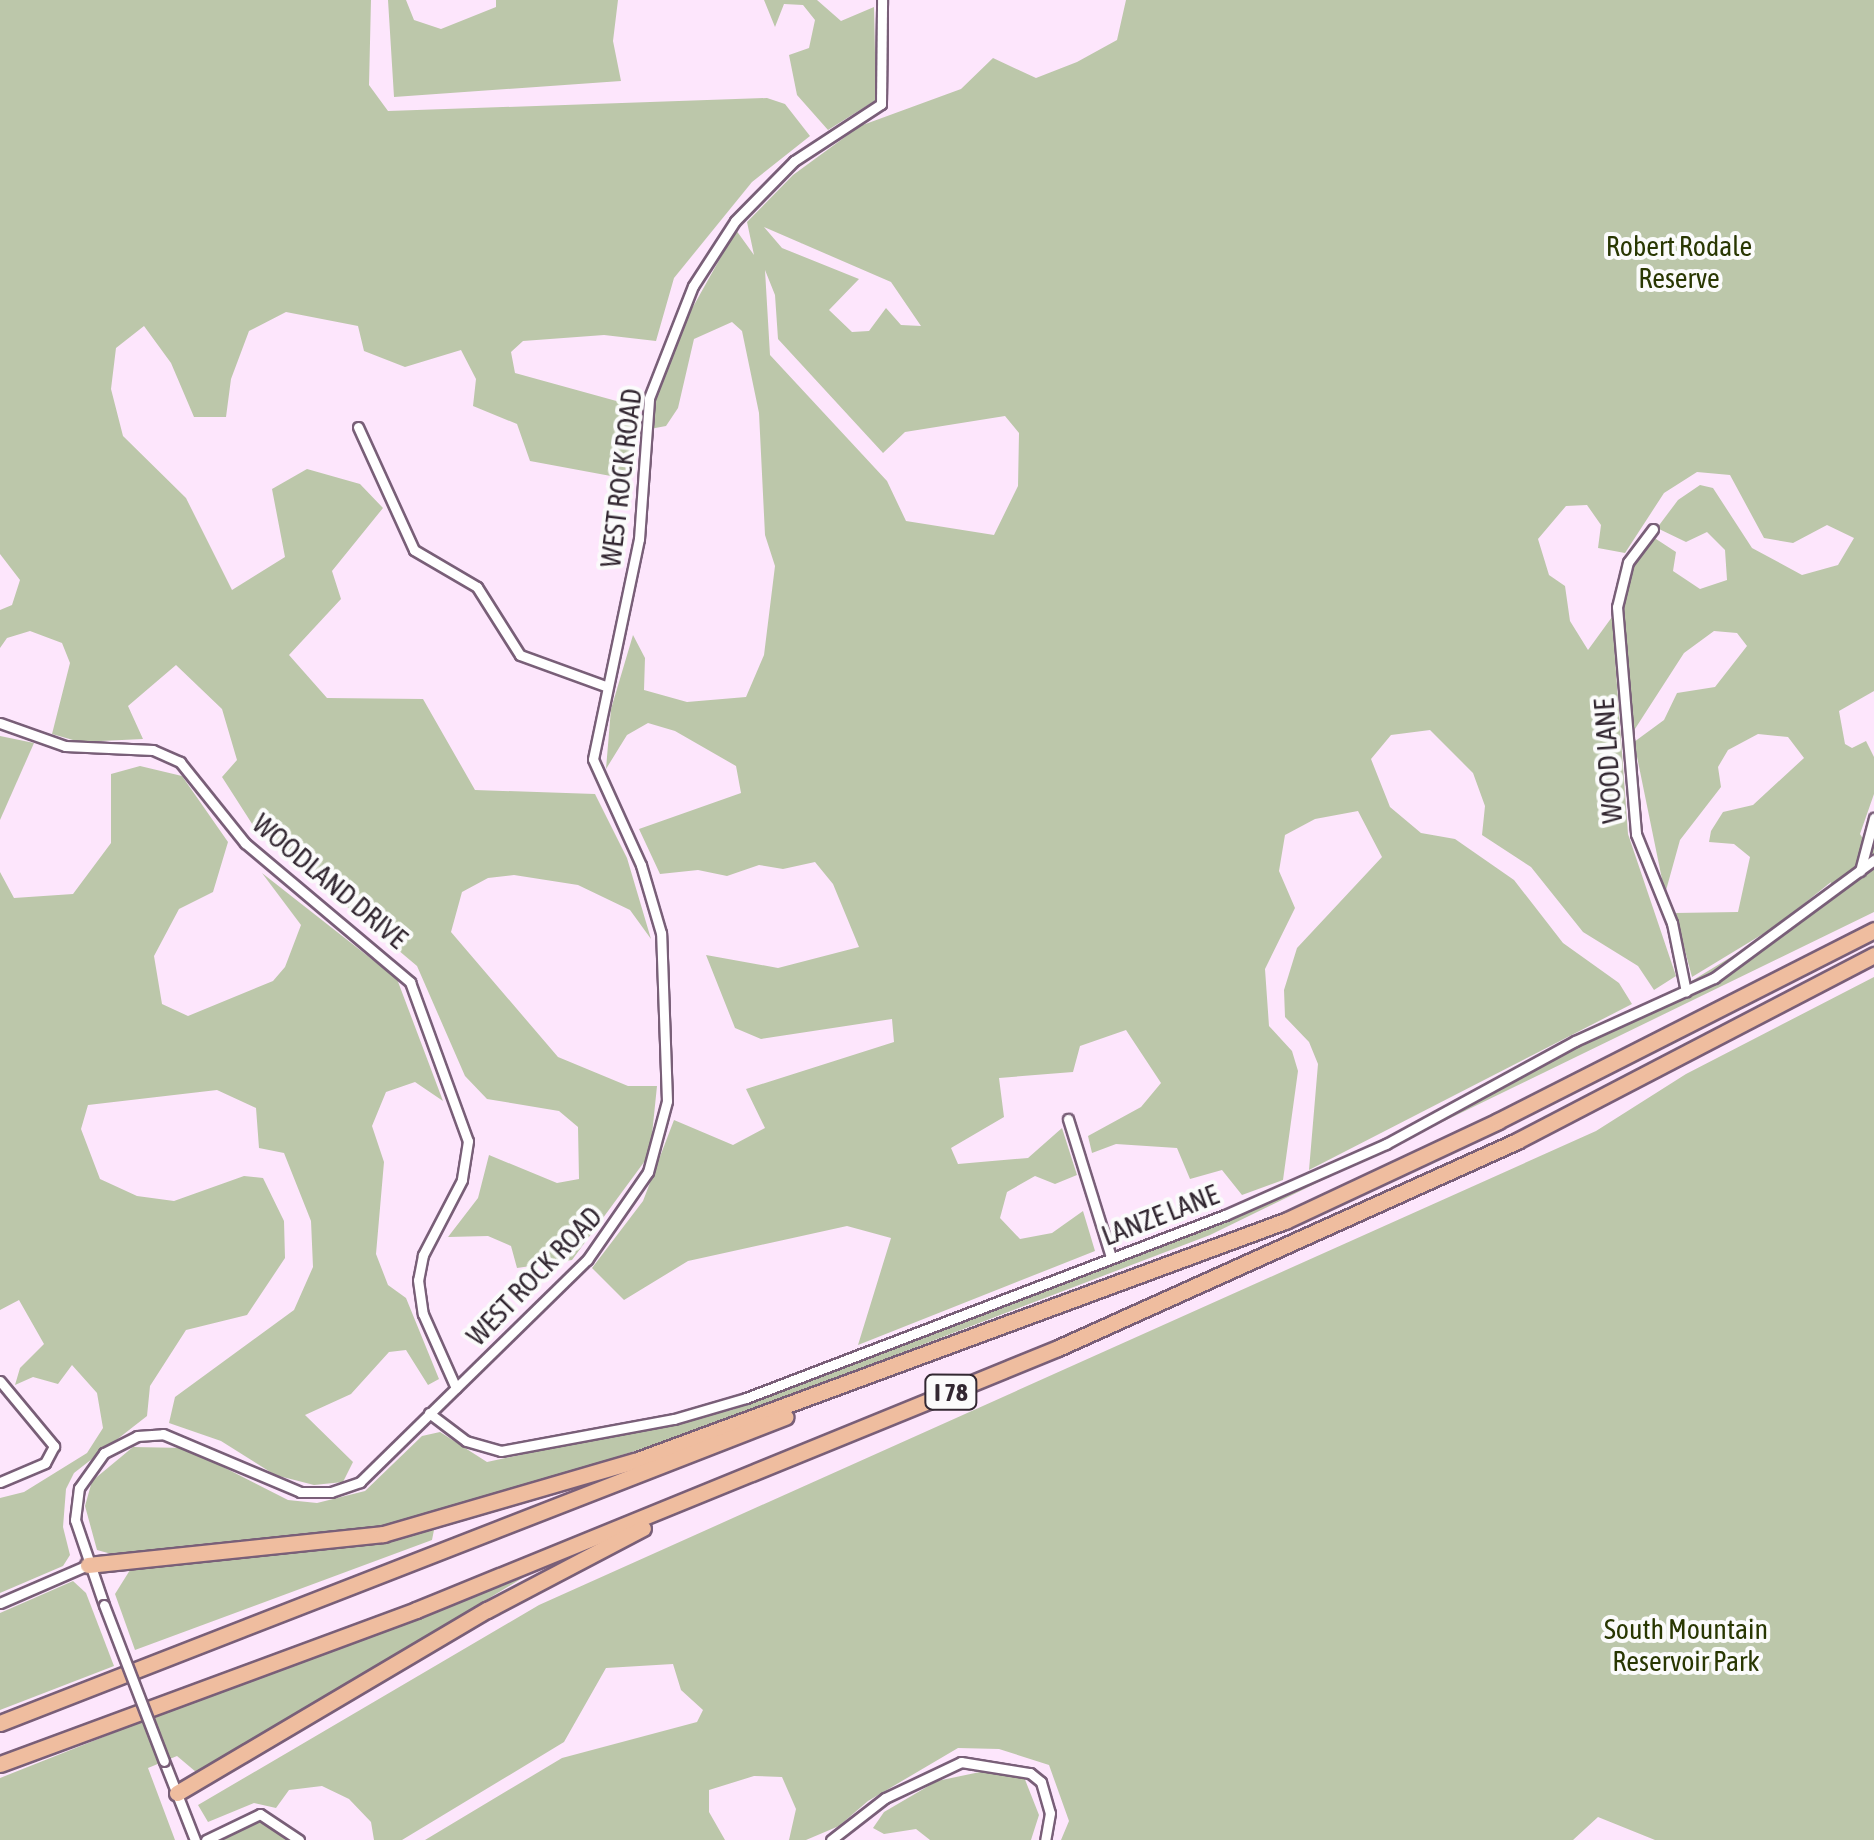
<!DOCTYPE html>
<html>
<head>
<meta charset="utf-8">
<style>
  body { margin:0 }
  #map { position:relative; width:1874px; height:1840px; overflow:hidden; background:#fde6fc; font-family:"Asap Condensed",sans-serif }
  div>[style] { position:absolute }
  .green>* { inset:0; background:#bcc7aa }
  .roads { filter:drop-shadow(2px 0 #795f78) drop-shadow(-2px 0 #795f78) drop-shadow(0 2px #795f78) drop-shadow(0 -2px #795f78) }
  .minor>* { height:9px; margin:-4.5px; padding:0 4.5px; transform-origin:4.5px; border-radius:4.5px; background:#fff }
  .motorway>* { height:15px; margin:-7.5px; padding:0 7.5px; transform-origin:7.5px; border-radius:7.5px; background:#efbd9f }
  .bridges { filter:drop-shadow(2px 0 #795f78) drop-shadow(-2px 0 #795f78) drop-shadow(0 2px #795f78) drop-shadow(0 -2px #795f78) }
  .minor-bridge>* { height:9px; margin:-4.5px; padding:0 4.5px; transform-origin:4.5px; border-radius:4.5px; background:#fff }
  span { translate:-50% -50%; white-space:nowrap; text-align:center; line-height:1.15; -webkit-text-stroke:8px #fbfbfb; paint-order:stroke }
  .shield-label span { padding:2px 8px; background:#fbfbfb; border:2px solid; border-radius:8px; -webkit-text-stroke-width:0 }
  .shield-label { font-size:25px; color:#332832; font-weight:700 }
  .park-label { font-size:28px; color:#293702 }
  .street-label { font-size:28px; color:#332832 }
</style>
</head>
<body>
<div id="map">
  <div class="green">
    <i style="clip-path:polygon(0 0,371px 0,369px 85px,388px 111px,767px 98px,785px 104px,810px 136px,752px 182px,674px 278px,656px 341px,604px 335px,523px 341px,511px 352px,515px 373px,620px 402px,633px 416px,627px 479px,530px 461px,517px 424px,473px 406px,476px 379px,461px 350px,405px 367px,364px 351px,358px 326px,286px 312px,249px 331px,231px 379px,226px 417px,194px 417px,171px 363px,144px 326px,116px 348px,111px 389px,123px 436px,186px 498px,232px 590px,285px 557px,272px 489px,307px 469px,360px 484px,383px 508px,332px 571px,341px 599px,289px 655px,327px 698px,423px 699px,475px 790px,595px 794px,627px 858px,651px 939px,630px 910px,578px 885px,514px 875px,488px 878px,462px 892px,451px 932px,558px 1057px,628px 1086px,657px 1086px,650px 1154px,572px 1260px,517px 1268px,511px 1246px,488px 1236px,448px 1237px,478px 1198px,489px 1155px,557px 1183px,579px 1179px,578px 1127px,559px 1111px,487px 1099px,465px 1076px,417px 966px,256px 830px,222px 777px,237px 760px,222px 709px,176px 665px,128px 706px,143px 739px,80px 742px,52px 734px,70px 663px,62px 643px,30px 631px,7px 638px,0 648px,0 610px,12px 605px,20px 580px,0 554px)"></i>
    <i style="clip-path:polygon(388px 0,406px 0,414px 20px,441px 29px,496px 7px,496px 0,618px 0,613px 41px,621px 81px,394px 97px)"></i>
    <i style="clip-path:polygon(764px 0,817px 0,841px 21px,874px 7px,876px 100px,828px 130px,797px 95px,789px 55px,809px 48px,815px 20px,803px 5px,784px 4px,775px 27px)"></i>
    <i style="clip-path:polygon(evenodd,1126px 0,1874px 0,1874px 691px,1839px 711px,1845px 744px,1852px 748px,1866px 741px,1874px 757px,1874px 794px,1860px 834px,1867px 845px,1874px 825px,1874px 912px,1210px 1235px,689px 1434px,405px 1523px,115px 1555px,97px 1550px,85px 1506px,92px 1481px,133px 1447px,186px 1448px,288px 1500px,317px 1503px,365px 1491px,422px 1436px,440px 1432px,487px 1462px,732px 1410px,1335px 1172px,1618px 1023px,1688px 995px,1685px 985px,1777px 929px,1829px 891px,1831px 882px,1776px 926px,1692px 977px,1675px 913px,1738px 912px,1750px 857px,1734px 844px,1709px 842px,1711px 831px,1723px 812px,1753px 805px,1804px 758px,1788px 737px,1758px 734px,1728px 750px,1718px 767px,1721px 787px,1680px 840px,1665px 894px,1634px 742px,1664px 720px,1677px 693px,1715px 687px,1747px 646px,1737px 633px,1714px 631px,1684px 653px,1633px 732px,1623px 595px,1631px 567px,1653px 537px,1676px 552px,1673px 571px,1700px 589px,1727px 580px,1725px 550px,1707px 532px,1686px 542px,1657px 528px,1678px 500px,1700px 485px,1713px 488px,1752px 548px,1802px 575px,1838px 565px,1854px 538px,1827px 525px,1793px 543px,1764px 538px,1730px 475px,1697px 472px,1664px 493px,1625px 553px,1598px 548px,1601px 525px,1587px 505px,1566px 506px,1538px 539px,1549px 575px,1565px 586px,1570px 621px,1588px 650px,1612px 617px,1628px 834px,1676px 976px,1654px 990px,1638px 966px,1583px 932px,1531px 867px,1482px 835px,1485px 806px,1473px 773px,1430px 730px,1391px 735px,1371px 759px,1390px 807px,1421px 833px,1455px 839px,1514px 880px,1563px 943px,1619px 983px,1632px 1004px,1309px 1170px,1318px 1064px,1309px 1042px,1285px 1017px,1284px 990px,1297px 948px,1382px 857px,1358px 811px,1315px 819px,1285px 835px,1279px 871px,1295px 908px,1265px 969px,1269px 1026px,1292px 1051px,1298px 1071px,1283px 1180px,1242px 1195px,1222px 1170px,1190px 1179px,1177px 1148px,1116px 1144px,1092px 1153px,1088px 1136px,1141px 1107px,1161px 1083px,1126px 1030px,1080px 1046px,1073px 1072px,999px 1078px,1004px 1117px,951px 1148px,958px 1164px,1028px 1158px,1062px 1128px,1077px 1175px,1055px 1184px,1035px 1176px,1007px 1192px,1000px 1218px,1020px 1239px,1052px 1233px,1083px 1211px,1095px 1251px,858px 1345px,891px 1238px,847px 1226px,688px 1261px,624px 1300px,592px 1268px,643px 1201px,674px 1120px,733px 1145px,765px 1128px,746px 1089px,894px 1042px,892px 1019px,761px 1039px,735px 1028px,706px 955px,778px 968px,859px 947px,833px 884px,815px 862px,783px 869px,759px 865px,727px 876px,698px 870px,660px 874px,639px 829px,741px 793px,736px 766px,675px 731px,648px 723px,627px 735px,606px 769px,611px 709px,633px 635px,645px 658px,644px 690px,687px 702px,746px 697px,764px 655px,775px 566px,765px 535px,759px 413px,742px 331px,732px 322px,694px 339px,678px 408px,666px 426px,650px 429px,652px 404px,680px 330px,736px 230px,754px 255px,747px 222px,793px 175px,860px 126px,961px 89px,993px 58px,1036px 78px,1077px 62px,1117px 40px,1126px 0,764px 227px,891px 282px,921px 326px,901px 325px,886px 308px,869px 331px,852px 332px,829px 310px,859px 279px,782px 248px,764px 227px,1126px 0,765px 270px,775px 295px,778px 339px,883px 453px,905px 432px,1005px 416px,1019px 433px,1018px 486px,994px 535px,906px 521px,887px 481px,770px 355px,765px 270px)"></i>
    <i style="clip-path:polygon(0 736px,34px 743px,0 820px)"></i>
    <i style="clip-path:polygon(140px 766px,182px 776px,228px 842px,213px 892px,179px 909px,154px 956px,162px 1004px,188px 1016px,273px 981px,285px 967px,301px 925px,262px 873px,397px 979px,443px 1101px,415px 1082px,386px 1092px,372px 1126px,384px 1162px,376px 1254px,388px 1285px,406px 1298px,439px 1379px,428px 1385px,406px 1350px,389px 1352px,351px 1394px,305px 1415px,353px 1462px,343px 1482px,314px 1485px,275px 1475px,221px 1441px,169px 1423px,175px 1397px,294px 1310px,313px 1267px,311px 1221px,284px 1153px,259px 1148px,256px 1108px,217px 1090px,88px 1105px,81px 1129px,100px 1179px,137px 1196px,174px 1201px,244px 1176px,263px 1178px,284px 1221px,285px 1258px,247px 1315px,186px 1330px,150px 1386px,147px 1416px,74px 1473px,66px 1489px,63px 1527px,70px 1555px,63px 1566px,0 1593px,0 1498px,24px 1492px,87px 1453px,103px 1428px,97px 1393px,72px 1365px,58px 1384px,33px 1377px,15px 1385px,20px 1368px,44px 1344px,19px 1300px,0 1310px,0 872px,14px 898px,73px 894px,111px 843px,111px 774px)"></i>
    <i style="clip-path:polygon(1874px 977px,1874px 1840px,1655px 1840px,1598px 1817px,1573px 1840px,1061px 1840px,1069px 1821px,1049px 1765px,999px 1749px,958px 1748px,868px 1801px,839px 1826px,806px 1840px,789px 1840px,796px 1809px,782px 1777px,754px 1776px,709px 1790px,709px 1812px,725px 1840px,425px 1840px,562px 1758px,697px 1722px,703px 1710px,681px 1690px,673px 1664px,606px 1668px,564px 1742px,402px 1840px,374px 1840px,371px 1822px,349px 1799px,322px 1786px,289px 1790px,276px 1808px,254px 1803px,208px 1822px,198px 1805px,539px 1605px,1596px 1131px,1686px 1074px)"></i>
    <i style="clip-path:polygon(434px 1530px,432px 1540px,135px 1650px,115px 1594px,130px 1570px,370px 1545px)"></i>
    <i style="clip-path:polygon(559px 1556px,208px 1768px,196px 1772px,177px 1756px,148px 1768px,175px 1840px,0 1840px,0 1778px)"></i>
    <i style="clip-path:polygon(73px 1581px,86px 1593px,114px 1666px,0 1710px,0 1613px)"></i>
    <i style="clip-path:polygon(980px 1772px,1024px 1777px,1039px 1815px,1031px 1840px,930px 1840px,916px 1829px,884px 1834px,873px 1828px,884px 1812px,937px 1781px)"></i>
    <i style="clip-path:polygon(266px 1822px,289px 1840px,223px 1840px,244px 1825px)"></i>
  </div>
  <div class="roads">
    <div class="minor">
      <i style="left:358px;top:427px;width:135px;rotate:65.5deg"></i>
      <i style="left:414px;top:550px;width:73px;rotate:30.4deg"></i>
      <i style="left:477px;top:587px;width:80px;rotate:57.7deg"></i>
      <i style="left:520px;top:655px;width:90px;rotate:20deg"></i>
      <i style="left:1653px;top:529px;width:41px;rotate:127.1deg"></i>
      <i style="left:1628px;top:562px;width:46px;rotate:103.7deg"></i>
      <i style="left:1617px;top:607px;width:228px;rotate:85.2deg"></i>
      <i style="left:1636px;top:834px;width:96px;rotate:68deg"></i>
      <i style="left:1672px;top:923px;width:70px;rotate:78.5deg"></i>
      <i style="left:0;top:723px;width:69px;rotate:19.5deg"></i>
      <i style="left:65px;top:746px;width:88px;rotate:2.6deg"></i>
      <i style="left:153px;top:750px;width:30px;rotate:24deg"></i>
      <i style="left:180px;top:762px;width:104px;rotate:51.3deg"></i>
      <i style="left:245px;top:843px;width:216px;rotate:40.1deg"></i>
      <i style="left:410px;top:982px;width:169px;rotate:70deg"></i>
      <i style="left:468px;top:1141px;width:39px;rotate:99deg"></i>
      <i style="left:462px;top:1180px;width:85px;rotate:117.5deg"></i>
      <i style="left:423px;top:1255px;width:25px;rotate:101deg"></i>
      <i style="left:418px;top:1280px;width:34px;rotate:82deg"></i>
      <i style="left:423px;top:1314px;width:81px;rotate:66deg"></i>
      <i style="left:1860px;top:871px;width:55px;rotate:-75.2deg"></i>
      <i style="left:1068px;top:1119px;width:145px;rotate:72.7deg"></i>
      <i style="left:0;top:1381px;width:85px;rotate:50.3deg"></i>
      <i style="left:54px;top:1446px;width:19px;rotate:118deg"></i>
      <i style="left:45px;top:1463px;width:49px;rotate:157.1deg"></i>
      <i style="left:429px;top:1413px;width:46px;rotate:37.1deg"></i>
      <i style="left:466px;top:1441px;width:36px;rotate:16deg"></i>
      <i style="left:501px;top:1451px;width:176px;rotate:-10.5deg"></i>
      <i style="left:674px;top:1419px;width:75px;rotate:-16.3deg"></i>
      <i style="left:746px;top:1398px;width:513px;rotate:-20.91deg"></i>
      <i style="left:1225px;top:1215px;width:176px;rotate:-23.8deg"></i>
      <i style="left:1386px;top:1144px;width:215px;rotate:-28.6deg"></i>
      <i style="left:1575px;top:1041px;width:153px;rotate:-24.4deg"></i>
      <i style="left:1714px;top:978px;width:199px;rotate:-36.4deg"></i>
      <i style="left:0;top:1603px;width:96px;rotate:-23.4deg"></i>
      <i style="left:104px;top:1605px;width:90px;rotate:-108.8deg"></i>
      <i style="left:75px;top:1520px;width:32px;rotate:-83deg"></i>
      <i style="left:79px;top:1488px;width:43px;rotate:-54.5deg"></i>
      <i style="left:104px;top:1453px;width:37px;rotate:-27deg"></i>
      <i style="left:137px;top:1436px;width:26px;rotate:-4deg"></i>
      <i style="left:163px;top:1434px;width:149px;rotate:22.9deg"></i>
      <i style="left:300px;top:1492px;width:31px"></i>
      <i style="left:331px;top:1492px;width:31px;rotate:-19deg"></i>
      <i style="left:360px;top:1482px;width:318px;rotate:-44.4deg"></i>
      <i style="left:587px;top:1260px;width:107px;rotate:-55.3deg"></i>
      <i style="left:648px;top:1172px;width:73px;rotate:-75deg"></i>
      <i style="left:667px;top:1101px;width:168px;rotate:-92deg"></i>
      <i style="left:661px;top:933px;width:71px;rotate:-106.4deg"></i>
      <i style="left:641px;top:865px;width:116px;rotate:-114.4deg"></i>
      <i style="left:593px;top:759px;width:225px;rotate:-78.2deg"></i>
      <i style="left:639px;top:539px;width:141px;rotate:-85.9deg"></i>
      <i style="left:649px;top:398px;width:120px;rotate:-68.6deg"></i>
      <i style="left:693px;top:286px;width:77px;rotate:-57.1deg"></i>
      <i style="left:735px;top:221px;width:84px;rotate:-45.5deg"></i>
      <i style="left:794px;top:161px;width:104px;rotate:-33.2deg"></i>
      <i style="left:881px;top:104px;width:104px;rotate:-89.4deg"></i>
      <i style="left:164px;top:1761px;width:85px;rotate:68.6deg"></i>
      <i style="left:206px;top:1840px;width:60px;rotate:-25.7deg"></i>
      <i style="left:260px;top:1814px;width:47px;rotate:33.7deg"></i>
      <i style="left:831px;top:1840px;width:68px;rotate:-37.9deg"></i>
      <i style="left:885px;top:1798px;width:84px;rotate:-25.3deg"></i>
      <i style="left:961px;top:1762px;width:70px;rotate:9.1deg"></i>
      <i style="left:1030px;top:1773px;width:14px;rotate:39deg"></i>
      <i style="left:1041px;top:1782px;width:32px;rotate:74deg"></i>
      <i style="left:1050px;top:1813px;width:27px;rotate:100deg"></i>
    </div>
    <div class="motorway">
      <i style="left:88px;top:1565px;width:297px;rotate:-6deg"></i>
      <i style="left:383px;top:1534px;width:262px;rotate:-16.2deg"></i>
      <i style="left:635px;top:1461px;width:693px;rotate:-20.27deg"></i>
      <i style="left:1285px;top:1221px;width:235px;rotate:-25.1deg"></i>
      <i style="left:1498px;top:1121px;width:422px;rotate:-26.9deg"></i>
      <i style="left:0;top:1723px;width:843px;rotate:-21.3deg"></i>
      <i style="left:0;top:1764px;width:444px;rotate:-20.3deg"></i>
      <i style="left:416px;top:1610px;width:693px;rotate:-22.2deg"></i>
      <i style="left:1058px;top:1348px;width:504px;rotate:-24.27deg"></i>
      <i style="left:1517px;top:1141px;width:403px;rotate:-27.5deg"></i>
      <i style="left:177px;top:1793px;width:360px;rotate:-30.6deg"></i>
      <i style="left:487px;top:1610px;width:176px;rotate:-27.7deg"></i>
    </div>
  </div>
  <div class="bridges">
    <div class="minor-bridge">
      <i style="left:104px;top:1605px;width:167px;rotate:69deg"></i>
    </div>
  </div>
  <div class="shield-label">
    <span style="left:951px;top:1392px">I 78</span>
  </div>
  <div class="park-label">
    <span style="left:1679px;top:262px">Robert Rodale<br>Reserve</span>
    <span style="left:1686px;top:1645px">South Mountain<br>Reservoir Park</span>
  </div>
  <div class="street-label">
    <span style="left:621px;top:478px;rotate:-83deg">WEST ROCK ROAD</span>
    <span style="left:1608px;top:761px;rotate:-94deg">WOOD LANE</span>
    <span style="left:330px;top:881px;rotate:40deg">WOODLAND DRIVE</span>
    <span style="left:1160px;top:1215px;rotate:-21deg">LANZE LANE</span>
    <span style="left:534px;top:1276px;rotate:-46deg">WEST ROCK ROAD</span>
  </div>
</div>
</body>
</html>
